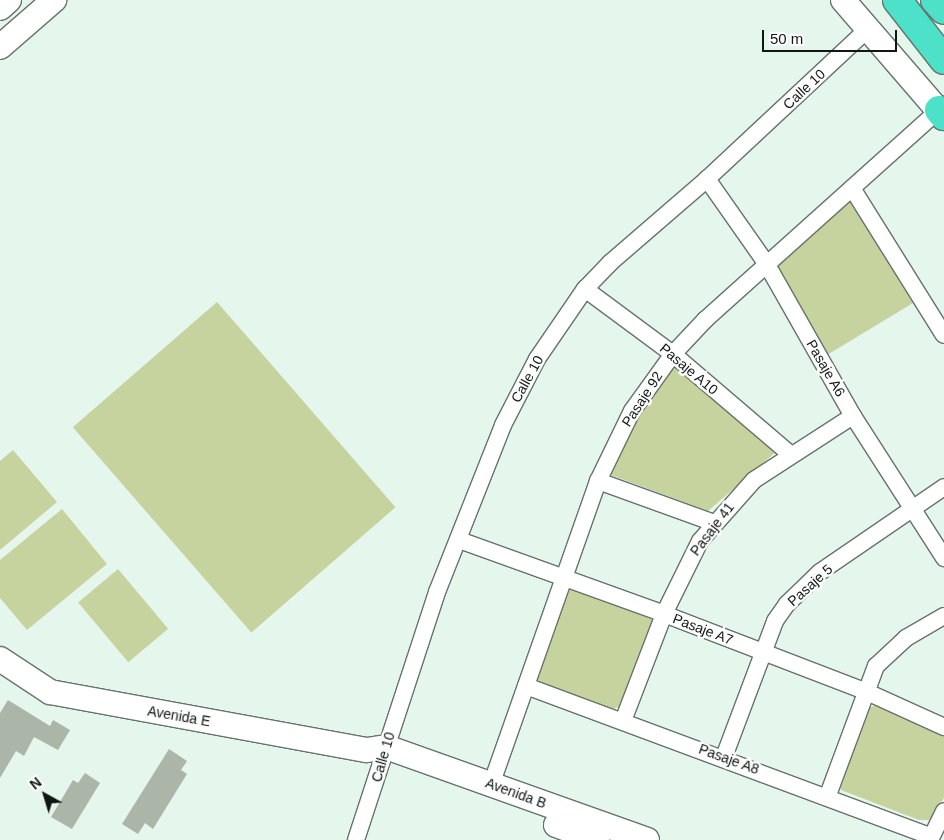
<!DOCTYPE html>
<html>
<head>
<meta charset="utf-8">
<style>
  body { margin:0 }
  #map { position:relative; width:944px; height:840px; overflow:hidden; background:#e5f6ec; font-family:Arial,sans-serif }
  div>[style] { position:absolute }
  .green>* { inset:0; background:#c6d39f; transform-origin:0 0 }
  .building>* { inset:0; background:#abb5a8 }
  .roads { filter:drop-shadow(1px 0 #65736b) drop-shadow(-1px 0 #65736b) drop-shadow(0 1px #65736b) drop-shadow(0 -1px #65736b) }
  .street>* { height:16px; margin:-8px; padding:0 8px; transform-origin:8px; border-radius:8px; background:#fff }
  .secondary>* { height:24px; margin:-12px; padding:0 12px; transform-origin:12px; border-radius:12px; background:#fff }
  .highway>* { height:28px; margin:-14px; padding:0 14px; transform-origin:14px; border-radius:14px; background:#4de1c9 }
  span { translate:-50% -50%; white-space:nowrap; text-align:center; line-height:1.15; -webkit-text-stroke:5px #fefefe; paint-order:stroke }
  .street-label { font-size:14px; color:#111713 }
  .north { position:absolute; left:20px; top:770px; width:50px; height:50px; -webkit-text-stroke:4px #fefefe; paint-order:stroke; rotate:321deg; font-size:14px; font-weight:700; line-height:20px; text-align:center; color:#111713 }
  .north::after { content:''; display:block; margin:auto; width:18px; height:22px; background:#111713; clip-path:polygon(50% 0,100% 100%,50% 72%,0 100%) }
  .scale { position:absolute; left:762px; top:30px; width:135px; height:22px; box-sizing:border-box; border:2px solid #111713; border-top:0; padding-left:6px; font-size:15px; line-height:18px; white-space:nowrap; color:#111713; -webkit-text-stroke:4px #fefefe; paint-order:stroke }
</style>
</head>
<body>
<div id="map">
  <div class="green">
    <i style="clip-path:polygon(848px 196px,913px 303px,827px 355px,773px 261px)"></i>
    <i style="left:217px;top:302px;width:272px;height:191px;rotate:49deg"></i>
    <i style="clip-path:polygon(672px 363px,778px 450px,708px 511px,608px 474px,631px 419px)"></i>
    <i style="clip-path:polygon(13px 450px,57px 502px,0 550px,0 461px)"></i>
    <i style="clip-path:polygon(62px 509px,107px 564px,27px 630px,0 598px,0 560px)"></i>
    <i style="left:118px;top:569px;width:78px;height:52px;rotate:50deg"></i>
    <i style="clip-path:polygon(568px 587px,655px 618px,623px 705px,613px 709px,539px 683px,536px 673px)"></i>
    <i style="clip-path:polygon(875px 705px,944px 733px,944px 798px,930px 820px,919px 820px,841px 790px,839px 784px,868px 709px)"></i>
  </div>
  <div class="building">
    <i style="clip-path:polygon(8px 700px,50px 726px,53px 720px,70px 730px,58px 750px,34px 737px,24px 756px,16px 751px,0 778px,0 713px)"></i>
    <i style="clip-path:polygon(169px 749px,187px 761px,181px 770px,187px 774px,153px 829px,145px 823px,138px 834px,122px 824px)"></i>
    <i style="clip-path:polygon(85px 773px,100px 783px,72px 829px,51px 817px,73px 780px,78px 783px)"></i>
  </div>
  <div class="roads">
    <div class="street">
      <i style="left:707px;top:179px;width:103px;rotate:54.9deg"></i>
      <i style="left:766px;top:263px;width:176px;rotate:60.4deg"></i>
      <i style="left:853px;top:416px;width:169px;rotate:57.3deg"></i>
      <i style="left:852px;top:188px;width:173px;rotate:58deg"></i>
      <i style="left:585px;top:289px;width:109px;rotate:36.5deg"></i>
      <i style="left:673px;top:354px;width:154px;rotate:40.5deg"></i>
      <i style="left:598px;top:481px;width:123px;rotate:19.9deg"></i>
      <i style="left:459px;top:540px;width:218px;rotate:19.8deg"></i>
      <i style="left:664px;top:614px;width:217px;rotate:21deg"></i>
      <i style="left:867px;top:692px;width:85px;rotate:24.4deg"></i>
      <i style="left:526px;top:686px;width:432px;rotate:20.4deg"></i>
      <i style="left:623px;top:721px;width:115px;rotate:-69deg"></i>
      <i style="left:664px;top:614px;width:81px;rotate:-63.7deg"></i>
      <i style="left:700px;top:541px;width:81px;rotate:-48.5deg"></i>
      <i style="left:754px;top:480px;width:118px;rotate:-32.9deg"></i>
      <i style="left:724px;top:757px;width:145px;rotate:-69.4deg"></i>
      <i style="left:775px;top:621px;width:21px;rotate:-55deg"></i>
      <i style="left:787px;top:604px;width:46px;rotate:-44.1deg"></i>
      <i style="left:820px;top:572px;width:150px;rotate:-34.4deg"></i>
      <i style="left:491px;top:785px;width:322px;rotate:-70.6deg"></i>
      <i style="left:598px;top:481px;width:78px;rotate:-64.1deg"></i>
      <i style="left:632px;top:411px;width:70px;rotate:-54.3deg"></i>
      <i style="left:673px;top:354px;width:48px;rotate:-46.7deg"></i>
      <i style="left:706px;top:319px;width:313px;rotate:-41.9deg"></i>
      <i style="left:828px;top:795px;width:138px;rotate:-69.6deg"></i>
      <i style="left:876px;top:666px;width:41px;rotate:-43deg"></i>
      <i style="left:906px;top:638px;width:44px;rotate:-30.1deg"></i>
      <i style="left:356px;top:840px;width:261px;rotate:-71.9deg"></i>
      <i style="left:437px;top:592px;width:180px;rotate:-68.4deg"></i>
      <i style="left:503px;top:425px;width:74px;rotate:-62.7deg"></i>
      <i style="left:537px;top:359px;width:85px;rotate:-55.6deg"></i>
      <i style="left:585px;top:289px;width:37px;rotate:-46deg"></i>
      <i style="left:611px;top:262px;width:127px;rotate:-40.8deg"></i>
      <i style="left:707px;top:179px;width:220px;rotate:-43deg"></i>
      <i style="left:930px;top:840px;width:32px;rotate:-64deg"></i>
    </div>
    <div class="secondary">
      <i style="left:843px;top:0;width:155px;rotate:49.2deg"></i>
      <i style="left:0;top:8px;width:12px;rotate:-42deg"></i>
      <i style="left:0;top:47px;width:72px;rotate:-41deg"></i>
      <i style="left:0;top:659px;width:60px;rotate:33.4deg"></i>
      <i style="left:50px;top:692px;width:322px;rotate:10.4deg"></i>
      <i style="left:367px;top:750px;width:19px;rotate:-9deg"></i>
      <i style="left:386px;top:747px;width:277px;rotate:19.6deg"></i>
      <i style="left:556px;top:825px;width:44px;rotate:20.1deg"></i>
    </div>
    <div class="highway">
      <i style="left:897px;top:0;width:76px;rotate:51.9deg"></i>
      <i style="left:935px;top:0;width:13px;rotate:48deg"></i>
      <i style="left:939px;top:110px;width:8px;rotate:50deg"></i>
    </div>
  </div>
  <div class="street-label">
    <span style="left:804px;top:89px;rotate:-43deg">Calle 10</span>
    <span style="left:826px;top:368px;rotate:60deg">Pasaje A6</span>
    <span style="left:689px;top:369px;rotate:40deg">Pasaje A10</span>
    <span style="left:527px;top:379px;rotate:-61deg">Calle 10</span>
    <span style="left:642px;top:399px;rotate:-57deg">Pasaje 92</span>
    <span style="left:712px;top:529px;rotate:-53deg">Pasaje 41</span>
    <span style="left:810px;top:585px;rotate:-42deg">Pasaje 5</span>
    <span style="left:703px;top:629px;rotate:21deg">Pasaje A7</span>
    <span style="left:179px;top:716px;rotate:10deg">Avenida E</span>
    <span style="left:383px;top:757px;rotate:-74deg">Calle 10</span>
    <span style="left:729px;top:759px;rotate:20deg">Pasaje A8</span>
    <span style="left:516px;top:793px;rotate:20deg">Avenida B</span>
  </div>
  <div class="north">N</div>
  <div class="scale">50 m</div>
</div>
</body>
</html>
